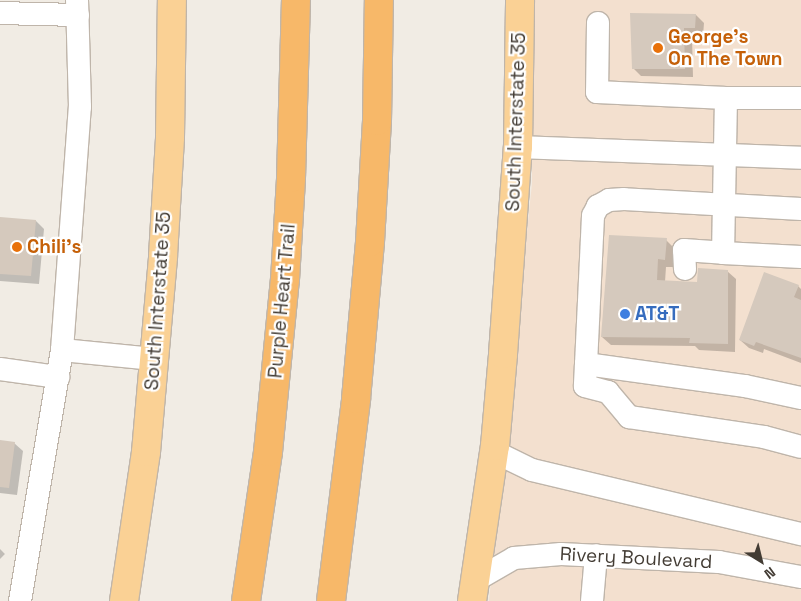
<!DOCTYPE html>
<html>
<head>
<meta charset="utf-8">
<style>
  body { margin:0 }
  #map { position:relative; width:801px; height:601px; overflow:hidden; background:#f1ece4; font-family:"Space Grotesk",sans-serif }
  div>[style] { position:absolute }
  .commercial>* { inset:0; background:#f3e0cf }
  .shadow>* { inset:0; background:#0003; transform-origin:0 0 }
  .building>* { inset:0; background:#d5c9bd }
  .roads { filter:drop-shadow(1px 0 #bfb5aa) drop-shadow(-1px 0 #bfb5aa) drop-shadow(0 1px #bfb5aa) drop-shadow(0 -1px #bfb5aa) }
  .minor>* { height:22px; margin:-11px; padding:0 11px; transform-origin:11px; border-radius:11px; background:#fff }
  .major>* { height:28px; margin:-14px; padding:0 14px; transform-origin:14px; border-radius:14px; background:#fad195 }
  .highway>* { height:28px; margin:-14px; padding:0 14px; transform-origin:14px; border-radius:14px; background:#f7b869 }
  .dots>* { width:14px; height:14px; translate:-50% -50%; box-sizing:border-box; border:2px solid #fff; border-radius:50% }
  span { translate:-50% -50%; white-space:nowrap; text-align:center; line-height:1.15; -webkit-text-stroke:4.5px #fff; paint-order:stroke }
  .food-label { font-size:19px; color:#c56008; font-weight:700 }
  .left { translate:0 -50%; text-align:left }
  .street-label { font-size:19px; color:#433c34 }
  .shop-label { font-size:19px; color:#366cbe; font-weight:700 }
  .north { position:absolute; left:736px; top:536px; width:50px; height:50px; -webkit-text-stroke:4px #fff; paint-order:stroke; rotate:144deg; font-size:14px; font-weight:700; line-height:20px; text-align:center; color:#433c34 }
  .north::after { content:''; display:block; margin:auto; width:18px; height:22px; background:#433c34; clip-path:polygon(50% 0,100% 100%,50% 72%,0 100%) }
</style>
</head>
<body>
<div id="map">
  <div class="commercial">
    <i style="clip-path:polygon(532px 0,801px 0,801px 601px,489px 601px,532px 183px)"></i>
  </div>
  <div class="shadow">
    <i style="clip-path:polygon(631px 14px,696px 15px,704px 23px,703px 36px,692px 36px,693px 77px,641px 76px,633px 68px)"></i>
    <i style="clip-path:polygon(0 218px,36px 221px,44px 229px,39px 284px,0 281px)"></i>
    <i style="clip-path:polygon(666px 240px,674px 248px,673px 267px,666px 267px,665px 282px,699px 284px,727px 271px,736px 279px,735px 352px,699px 350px,695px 346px,611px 345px,602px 337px)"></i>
    <i style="clip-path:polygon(798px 286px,801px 289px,801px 363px,764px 349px,763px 353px,749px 348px,740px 340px)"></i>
    <i style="clip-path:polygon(0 441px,14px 443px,23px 451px,17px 495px,0 493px)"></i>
    <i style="left:0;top:549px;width:7px;height:52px;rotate:45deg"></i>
  </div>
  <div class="building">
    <i style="clip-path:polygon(630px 13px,696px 14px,695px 28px,684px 28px,685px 69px,632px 69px)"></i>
    <i style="clip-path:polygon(0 217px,36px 220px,31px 276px,0 274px)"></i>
    <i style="clip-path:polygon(609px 235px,667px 238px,665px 260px,658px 259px,657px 280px,697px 282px,698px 268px,728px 270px,728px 344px,689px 343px,690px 338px,601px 337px)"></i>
    <i style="clip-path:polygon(764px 272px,799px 285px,794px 297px,801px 300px,801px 358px,756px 342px,754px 346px,739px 340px)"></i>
    <i style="clip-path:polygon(0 440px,15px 442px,9px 488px,0 487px)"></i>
  </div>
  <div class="roads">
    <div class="minor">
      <i style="left:0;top:13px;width:78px;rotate:1.5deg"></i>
      <i style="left:598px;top:23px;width:69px;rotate:90.8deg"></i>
      <i style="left:597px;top:92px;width:129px;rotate:2.7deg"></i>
      <i style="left:801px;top:98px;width:75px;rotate:180deg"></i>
      <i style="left:726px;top:98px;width:155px;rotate:91.1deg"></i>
      <i style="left:723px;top:253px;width:78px;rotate:2.9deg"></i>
      <i style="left:518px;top:147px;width:283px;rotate:2.2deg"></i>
      <i style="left:801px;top:209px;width:177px;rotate:-176.8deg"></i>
      <i style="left:624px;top:199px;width:15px;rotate:176deg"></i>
      <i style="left:609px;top:200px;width:13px;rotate:151deg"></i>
      <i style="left:598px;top:206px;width:11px;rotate:117deg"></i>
      <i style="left:593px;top:216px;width:148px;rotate:92.7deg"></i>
      <i style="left:586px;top:364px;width:161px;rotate:7.9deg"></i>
      <i style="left:745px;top:386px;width:57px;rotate:12.1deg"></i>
      <i style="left:685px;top:269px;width:19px;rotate:-93deg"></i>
      <i style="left:684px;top:250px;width:39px;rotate:4deg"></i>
      <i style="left:62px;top:350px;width:92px;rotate:5.6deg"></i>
      <i style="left:586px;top:364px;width:22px;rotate:93deg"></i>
      <i style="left:585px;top:386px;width:24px;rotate:15deg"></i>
      <i style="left:608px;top:392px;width:33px;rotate:50deg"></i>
      <i style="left:629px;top:417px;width:136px;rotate:8.4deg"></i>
      <i style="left:764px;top:437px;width:38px;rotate:15deg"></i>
      <i style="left:0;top:369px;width:59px;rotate:7.9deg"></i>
      <i style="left:495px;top:446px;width:11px;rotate:56deg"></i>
      <i style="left:501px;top:455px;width:34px;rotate:26deg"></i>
      <i style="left:532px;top:470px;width:277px;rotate:13.4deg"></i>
      <i style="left:476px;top:580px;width:44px;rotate:-30.1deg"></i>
      <i style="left:514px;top:558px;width:47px;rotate:-4.9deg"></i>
      <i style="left:561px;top:554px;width:158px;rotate:2.9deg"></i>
      <i style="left:719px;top:562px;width:83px;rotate:10.4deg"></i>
      <i style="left:20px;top:601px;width:254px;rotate:-80.5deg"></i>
      <i style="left:62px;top:350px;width:244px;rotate:-85.8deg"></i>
      <i style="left:80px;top:107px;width:107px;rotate:-91.6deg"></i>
      <i style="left:592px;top:601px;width:46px;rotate:-85deg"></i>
    </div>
    <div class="major">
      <i style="left:124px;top:601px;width:151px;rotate:-81.6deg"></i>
      <i style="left:146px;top:452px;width:197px;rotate:-85deg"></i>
      <i style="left:163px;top:256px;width:119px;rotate:-86.6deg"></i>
      <i style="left:170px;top:137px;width:137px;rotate:-89.2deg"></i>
      <i style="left:472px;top:601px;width:157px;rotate:-81.6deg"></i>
      <i style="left:495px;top:446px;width:92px;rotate:-85deg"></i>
      <i style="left:503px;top:354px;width:208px;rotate:-85.9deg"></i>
      <i style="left:518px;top:147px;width:147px;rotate:-89.2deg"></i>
    </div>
    <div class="highway">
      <i style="left:246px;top:601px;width:151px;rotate:-81.6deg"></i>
      <i style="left:268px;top:452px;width:173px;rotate:-84.4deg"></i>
      <i style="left:285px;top:280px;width:102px;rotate:-86.6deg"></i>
      <i style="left:291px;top:178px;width:178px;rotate:-88.4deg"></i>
      <i style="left:331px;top:601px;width:204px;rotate:-82.9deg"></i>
      <i style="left:356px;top:399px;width:158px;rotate:-84.9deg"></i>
      <i style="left:370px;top:242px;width:121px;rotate:-86.7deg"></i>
      <i style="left:377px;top:121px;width:121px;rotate:-89.1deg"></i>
    </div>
  </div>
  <div class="dots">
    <i style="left:658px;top:48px;background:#e8710a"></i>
    <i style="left:17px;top:247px;background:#e8710a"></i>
    <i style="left:625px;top:314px;background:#3f7fe0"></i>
  </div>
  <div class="food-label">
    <span class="left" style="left:668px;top:48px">George's<br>On The Town</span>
    <span class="left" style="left:27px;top:247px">Chili's</span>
  </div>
  <div class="street-label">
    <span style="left:516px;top:122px;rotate:-88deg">South Interstate 35</span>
    <span style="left:158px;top:301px;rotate:-86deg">South Interstate 35</span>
    <span style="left:282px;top:301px;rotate:-85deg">Purple Heart Trail</span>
    <span style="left:636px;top:558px;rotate:3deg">Rivery Boulevard</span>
  </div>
  <div class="shop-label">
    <span class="left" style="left:635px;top:314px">AT&amp;T</span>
  </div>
  <div class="north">N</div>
</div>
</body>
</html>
